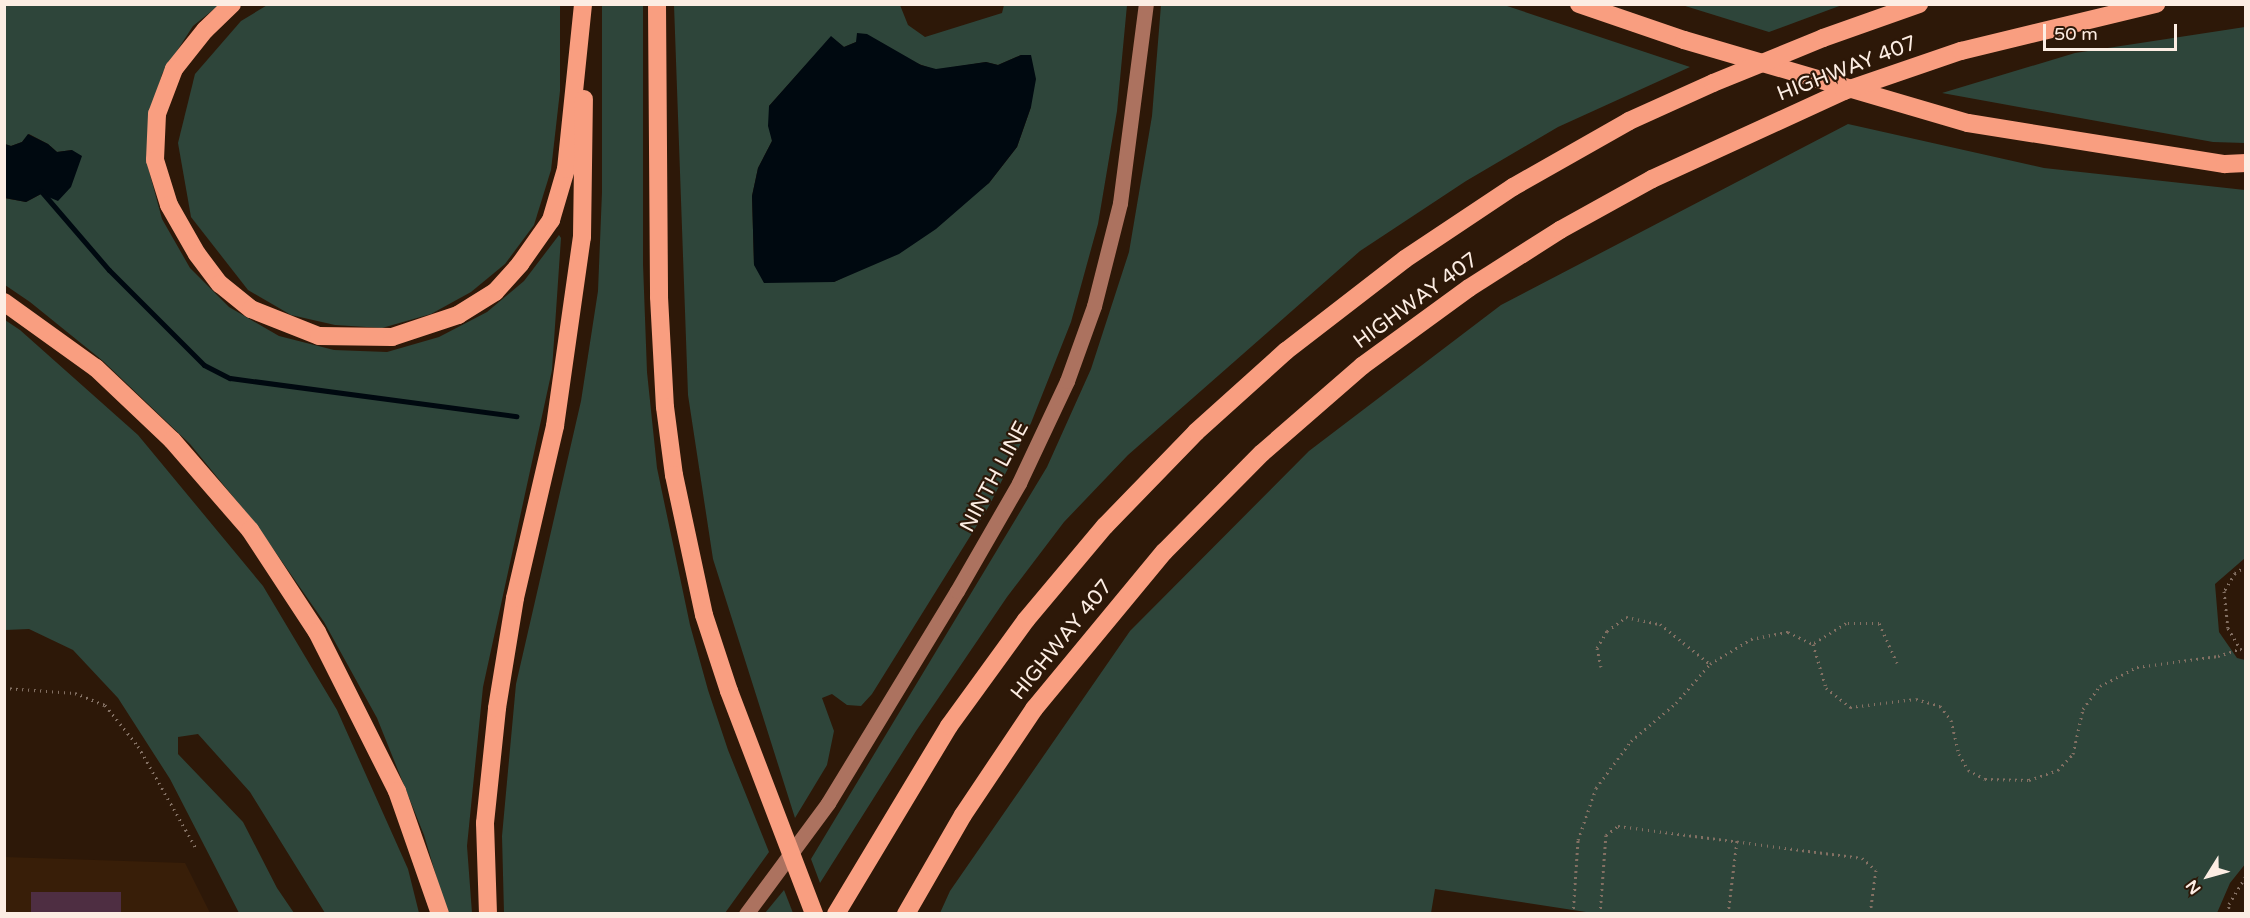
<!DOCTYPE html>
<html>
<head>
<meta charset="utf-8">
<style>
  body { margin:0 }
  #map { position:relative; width:2250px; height:918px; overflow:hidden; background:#2d1808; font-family:"Varela Round",sans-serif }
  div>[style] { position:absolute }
  .built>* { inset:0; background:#381e08 }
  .green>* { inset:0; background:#2e453a }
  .water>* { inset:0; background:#000910 }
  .stream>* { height:5px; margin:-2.5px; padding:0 2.5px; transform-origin:2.5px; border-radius:2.5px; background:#000910 }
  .building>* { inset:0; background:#4e2e42; transform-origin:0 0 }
  .path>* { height:3px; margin-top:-1.5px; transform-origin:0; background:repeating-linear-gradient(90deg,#837063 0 1.5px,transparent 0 6px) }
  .secondary>* { height:15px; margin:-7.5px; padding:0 7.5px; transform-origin:7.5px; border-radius:7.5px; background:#ac725f }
  .highway>* { height:18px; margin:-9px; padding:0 9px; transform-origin:9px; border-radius:9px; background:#f99e80 }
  span { translate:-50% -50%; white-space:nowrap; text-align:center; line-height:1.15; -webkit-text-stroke:4.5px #2d1808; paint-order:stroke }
  .street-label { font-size:21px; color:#fcede3 }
  .frame { position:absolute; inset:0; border:6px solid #fcede3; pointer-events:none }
  .north { position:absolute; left:2178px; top:846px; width:60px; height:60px; -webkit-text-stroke:4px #2d1808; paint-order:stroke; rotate:233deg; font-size:16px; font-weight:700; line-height:24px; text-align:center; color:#fcede3 }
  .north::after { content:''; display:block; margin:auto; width:21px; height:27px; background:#fcede3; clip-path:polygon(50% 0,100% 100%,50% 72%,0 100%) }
  .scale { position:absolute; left:2043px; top:24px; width:134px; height:27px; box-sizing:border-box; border:3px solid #fcede3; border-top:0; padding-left:8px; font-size:18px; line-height:21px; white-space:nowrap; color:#fcede3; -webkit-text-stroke:4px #2d1808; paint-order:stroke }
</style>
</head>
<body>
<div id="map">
  <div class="built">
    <i style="clip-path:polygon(5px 857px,185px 863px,210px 913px,5px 914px)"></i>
  </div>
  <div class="green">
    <i style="clip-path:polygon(269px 4px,560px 5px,560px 91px,551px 170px,534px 225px,505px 264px,471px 292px,431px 314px,382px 328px,335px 325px,291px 315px,248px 290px,191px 217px,178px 143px,195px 74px,241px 21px)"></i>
    <i style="clip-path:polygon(5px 5px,219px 5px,193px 26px,162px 74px,149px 118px,148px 167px,162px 219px,190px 268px,229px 307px,279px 336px,334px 350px,387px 352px,439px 337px,487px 312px,524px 281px,559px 235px,561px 238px,552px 370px,483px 687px,467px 846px,472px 913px,447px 913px,424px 835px,377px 718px,324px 622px,258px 527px,190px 444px,103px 361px,30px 302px,5px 285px,4px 198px,26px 202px,41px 194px,72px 150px,57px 152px,48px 144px,29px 134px,22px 142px,11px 146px,5px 144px)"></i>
    <i style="clip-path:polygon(602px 5px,643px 5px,643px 264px,647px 372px,657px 468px,690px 625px,708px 690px,728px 750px,769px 852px,725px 913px,504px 913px,502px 836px,516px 684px,581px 401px,598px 291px,602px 192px)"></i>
    <i style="clip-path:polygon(evenodd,674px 5px,900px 5px,908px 25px,925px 37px,1002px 13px,1004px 5px,1127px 5px,1117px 111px,1098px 224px,1071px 322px,1031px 423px,989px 506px,872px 694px,861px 706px,847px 705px,832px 694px,822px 698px,834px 731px,827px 765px,795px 818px,713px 559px,688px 395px,674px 5px,831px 37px,844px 47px,856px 42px,936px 70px,986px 62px,998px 65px,1021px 55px,1031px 107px,1017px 147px,989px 183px,856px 271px,834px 282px,754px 265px,752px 196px,758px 168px,772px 141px,769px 106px,831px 37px)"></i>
    <i style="clip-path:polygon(1161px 5px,1504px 5px,1690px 67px,1558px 127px,1466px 181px,1360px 251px,1128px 455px,1064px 522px,1007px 597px,916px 731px,820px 883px,811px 859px,1047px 467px,1091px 369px,1129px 252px,1152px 116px)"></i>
    <i style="clip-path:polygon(1682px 5px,1842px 5px,1769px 32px)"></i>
    <i style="clip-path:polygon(2245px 27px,2245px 143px,2213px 142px,1942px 93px,2075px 53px)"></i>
    <i style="clip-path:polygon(1848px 124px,2044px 168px,2245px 190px,2245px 558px,2215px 584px,2219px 632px,2237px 658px,2245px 660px,2246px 863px,2230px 883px,2217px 913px,1599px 914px,1435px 889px,1431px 913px,940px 913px,950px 891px,1130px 631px,1309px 451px,1501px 305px)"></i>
    <i style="clip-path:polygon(5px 320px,20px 330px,138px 435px,263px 586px,337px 710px,408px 869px,419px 913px,325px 913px,250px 792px,198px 734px,178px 737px,178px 754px,243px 822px,277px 888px,294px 913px,239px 913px,170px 779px,118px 698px,73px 650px,29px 629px,5px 630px)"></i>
    <i style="clip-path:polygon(784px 890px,793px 913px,765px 913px)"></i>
  </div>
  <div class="water">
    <i style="clip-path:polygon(857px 33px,867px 34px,921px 65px,936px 69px,986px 62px,998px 65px,1021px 55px,1031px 55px,1036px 79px,1031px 107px,1017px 147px,989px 183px,936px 229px,899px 254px,834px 282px,764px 283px,754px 265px,752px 196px,758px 168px,772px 141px,768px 126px,769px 106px,831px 36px,844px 47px,856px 42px)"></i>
    <i style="clip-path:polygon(28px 134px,48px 144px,57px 152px,72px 150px,82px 156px,71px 187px,58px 201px,41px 194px,26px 202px,5px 198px,5px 144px,11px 146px,22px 142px)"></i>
  </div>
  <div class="stream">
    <i style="left:41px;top:191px;width:104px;rotate:49.3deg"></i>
    <i style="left:109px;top:270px;width:134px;rotate:45deg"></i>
    <i style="left:204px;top:365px;width:29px;rotate:27deg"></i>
    <i style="left:230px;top:378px;width:289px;rotate:7.6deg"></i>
  </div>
  <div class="building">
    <i style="left:31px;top:892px;width:90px;height:22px"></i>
  </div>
  <div class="path">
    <i style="left:2246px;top:566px;width:13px;rotate:148deg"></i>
    <i style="left:2235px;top:573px;width:21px;rotate:121deg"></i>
    <i style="left:2224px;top:591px;width:37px;rotate:84deg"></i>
    <i style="left:2228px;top:628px;width:24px;rotate:60deg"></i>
    <i style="left:2240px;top:649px;width:6px;rotate:9deg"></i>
    <i style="left:1897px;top:663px;width:44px;rotate:-114.2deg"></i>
    <i style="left:1879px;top:623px;width:33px;rotate:180deg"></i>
    <i style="left:1846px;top:623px;width:39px;rotate:148deg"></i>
    <i style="left:1813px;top:644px;width:46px;rotate:73.5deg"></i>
    <i style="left:1826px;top:688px;width:31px;rotate:38deg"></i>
    <i style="left:1850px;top:707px;width:66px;rotate:-6.9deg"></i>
    <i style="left:1916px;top:699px;width:25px;rotate:16deg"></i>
    <i style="left:1940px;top:706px;width:18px;rotate:52deg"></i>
    <i style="left:1951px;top:720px;width:35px;rotate:77deg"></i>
    <i style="left:1959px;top:754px;width:18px;rotate:61deg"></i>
    <i style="left:1968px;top:770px;width:19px;rotate:28deg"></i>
    <i style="left:1985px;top:779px;width:44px;rotate:1.3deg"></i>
    <i style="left:2029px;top:780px;width:31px;rotate:-19deg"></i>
    <i style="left:2058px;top:770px;width:22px;rotate:-47deg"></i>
    <i style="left:2073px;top:754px;width:46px;rotate:-77.5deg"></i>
    <i style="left:2083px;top:709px;width:29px;rotate:-54deg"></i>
    <i style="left:2100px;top:686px;width:42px;rotate:-27.2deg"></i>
    <i style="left:2137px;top:667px;width:82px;rotate:-7.7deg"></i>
    <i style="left:2218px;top:656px;width:23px;rotate:-18deg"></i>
    <i style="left:1601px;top:667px;width:19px;rotate:-102deg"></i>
    <i style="left:1597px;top:648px;width:20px;rotate:-60deg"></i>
    <i style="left:1607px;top:631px;width:24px;rotate:-36deg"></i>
    <i style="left:1626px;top:617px;width:35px;rotate:12deg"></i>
    <i style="left:1660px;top:624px;width:64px;rotate:38.7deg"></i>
    <i style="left:4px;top:688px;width:71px;rotate:4deg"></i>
    <i style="left:75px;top:693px;width:32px;rotate:22deg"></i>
    <i style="left:105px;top:705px;width:53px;rotate:51.2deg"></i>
    <i style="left:138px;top:746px;width:117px;rotate:60.4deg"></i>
    <i style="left:1573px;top:914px;width:74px;rotate:-86.1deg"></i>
    <i style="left:1578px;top:840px;width:55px;rotate:-70.9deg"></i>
    <i style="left:1596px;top:788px;width:59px;rotate:-53.3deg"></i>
    <i style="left:1631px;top:741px;width:59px;rotate:-40.2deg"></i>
    <i style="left:1676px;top:703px;width:52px;rotate:-48.9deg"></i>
    <i style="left:1710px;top:664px;width:48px;rotate:-31.4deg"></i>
    <i style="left:1751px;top:639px;width:38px;rotate:-11deg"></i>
    <i style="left:1788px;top:632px;width:28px;rotate:26deg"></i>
    <i style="left:1600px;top:914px;width:79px;rotate:-85.7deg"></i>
    <i style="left:1606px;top:835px;width:15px;rotate:-37deg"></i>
    <i style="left:1618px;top:826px;width:246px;rotate:7.5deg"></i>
    <i style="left:1862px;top:858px;width:18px;rotate:41deg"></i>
    <i style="left:1876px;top:870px;width:44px;rotate:97.8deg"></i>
    <i style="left:1728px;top:914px;width:74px;rotate:-83deg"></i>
    <i style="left:2228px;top:914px;width:10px;rotate:-84deg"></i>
    <i style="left:2229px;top:904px;width:33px;rotate:-59deg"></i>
  </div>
  <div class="secondary">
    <i style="left:746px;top:914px;width:138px;rotate:-53.5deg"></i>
    <i style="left:828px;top:803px;width:248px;rotate:-58.7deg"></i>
    <i style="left:957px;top:591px;width:125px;rotate:-60.1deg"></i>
    <i style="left:1019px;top:483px;width:113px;rotate:-64.8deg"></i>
    <i style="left:1067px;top:381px;width:80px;rotate:-70.2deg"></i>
    <i style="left:1094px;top:306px;width:106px;rotate:-75.8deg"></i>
    <i style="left:1120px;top:203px;width:201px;rotate:-82.6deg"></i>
  </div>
  <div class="highway">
    <i style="left:232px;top:4px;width:37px;rotate:136deg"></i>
    <i style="left:205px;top:30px;width:50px;rotate:128.5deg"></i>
    <i style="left:174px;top:69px;width:48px;rotate:110.7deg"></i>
    <i style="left:157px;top:114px;width:46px;rotate:92.5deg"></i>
    <i style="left:155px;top:160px;width:47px;rotate:72.7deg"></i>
    <i style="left:169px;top:205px;width:56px;rotate:60.3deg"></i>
    <i style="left:197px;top:254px;width:38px;rotate:53deg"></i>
    <i style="left:220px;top:284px;width:40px;rotate:39deg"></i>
    <i style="left:251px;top:309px;width:73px;rotate:21.7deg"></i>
    <i style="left:319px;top:336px;width:73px;rotate:0.8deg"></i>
    <i style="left:392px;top:337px;width:70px;rotate:-18.4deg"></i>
    <i style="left:458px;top:315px;width:44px;rotate:-31.9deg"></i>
    <i style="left:495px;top:292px;width:38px;rotate:-48deg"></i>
    <i style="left:520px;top:264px;width:54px;rotate:-54.8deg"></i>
    <i style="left:551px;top:220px;width:53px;rotate:-73.6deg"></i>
    <i style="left:566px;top:169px;width:166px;rotate:-84.1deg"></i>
    <i style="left:657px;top:4px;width:293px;rotate:89.6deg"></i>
    <i style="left:659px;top:297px;width:110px;rotate:86.9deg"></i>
    <i style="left:665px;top:407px;width:69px;rotate:82.5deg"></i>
    <i style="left:674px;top:475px;width:143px;rotate:77.9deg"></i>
    <i style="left:704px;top:615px;width:80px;rotate:71.8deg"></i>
    <i style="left:729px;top:691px;width:239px;rotate:69.1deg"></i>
    <i style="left:1579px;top:4px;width:111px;rotate:18.9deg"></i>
    <i style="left:1684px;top:40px;width:296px;rotate:16.3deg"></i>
    <i style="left:1968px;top:123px;width:260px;rotate:9.1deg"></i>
    <i style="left:2225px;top:164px;width:21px;rotate:-3deg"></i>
    <i style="left:4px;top:302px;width:113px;rotate:35.7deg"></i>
    <i style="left:96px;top:368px;width:105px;rotate:43.5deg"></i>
    <i style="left:172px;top:440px;width:119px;rotate:49.1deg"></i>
    <i style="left:250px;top:530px;width:122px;rotate:56.7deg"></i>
    <i style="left:317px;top:632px;width:178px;rotate:63.3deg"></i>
    <i style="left:397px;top:791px;width:130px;rotate:70.7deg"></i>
    <i style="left:488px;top:914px;width:91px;rotate:-91.9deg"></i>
    <i style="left:485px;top:823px;width:116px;rotate:-84deg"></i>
    <i style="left:497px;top:708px;width:111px;rotate:-80.7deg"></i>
    <i style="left:515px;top:598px;width:177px;rotate:-76.9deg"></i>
    <i style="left:555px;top:426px;width:191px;rotate:-81.9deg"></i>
    <i style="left:582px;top:237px;width:138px;rotate:-89.2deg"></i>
    <i style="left:836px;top:914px;width:219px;rotate:-59deg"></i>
    <i style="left:949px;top:726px;width:131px;rotate:-54deg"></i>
    <i style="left:1026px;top:620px;width:123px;rotate:-50deg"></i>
    <i style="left:1105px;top:526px;width:131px;rotate:-45.9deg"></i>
    <i style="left:1196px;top:432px;width:121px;rotate:-42deg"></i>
    <i style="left:1286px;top:351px;width:150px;rotate:-37.7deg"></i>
    <i style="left:1405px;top:259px;width:130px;rotate:-33.7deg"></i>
    <i style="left:1513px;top:187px;width:133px;rotate:-29.6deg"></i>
    <i style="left:1629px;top:121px;width:92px;rotate:-24.3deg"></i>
    <i style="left:1713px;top:83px;width:119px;rotate:-22.2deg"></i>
    <i style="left:1823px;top:38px;width:102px;rotate:-19.5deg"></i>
    <i style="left:906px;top:914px;width:114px;rotate:-60.1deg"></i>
    <i style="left:963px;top:815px;width:128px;rotate:-56.2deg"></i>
    <i style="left:1034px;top:709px;width:204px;rotate:-50.4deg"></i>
    <i style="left:1164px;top:552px;width:139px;rotate:-45.3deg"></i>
    <i style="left:1262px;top:453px;width:133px;rotate:-41deg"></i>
    <i style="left:1362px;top:366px;width:132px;rotate:-36.1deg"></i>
    <i style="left:1469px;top:288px;width:108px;rotate:-32.5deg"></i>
    <i style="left:1560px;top:230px;width:105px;rotate:-29deg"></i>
    <i style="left:1652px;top:179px;width:211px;rotate:-24.6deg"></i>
    <i style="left:1844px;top:91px;width:124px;rotate:-18.9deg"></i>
    <i style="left:1961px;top:51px;width:201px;rotate:-13.6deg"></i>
  </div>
  <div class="street-label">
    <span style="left:1847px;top:69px;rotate:-21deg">HIGHWAY 407</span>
    <span style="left:1416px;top:301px;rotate:-36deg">HIGHWAY 407</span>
    <span style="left:995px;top:477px;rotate:-62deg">NINTH LINE</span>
    <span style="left:1062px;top:640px;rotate:-51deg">HIGHWAY 407</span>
  </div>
  <div class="frame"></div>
  <div class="north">N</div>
  <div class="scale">50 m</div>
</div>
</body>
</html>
